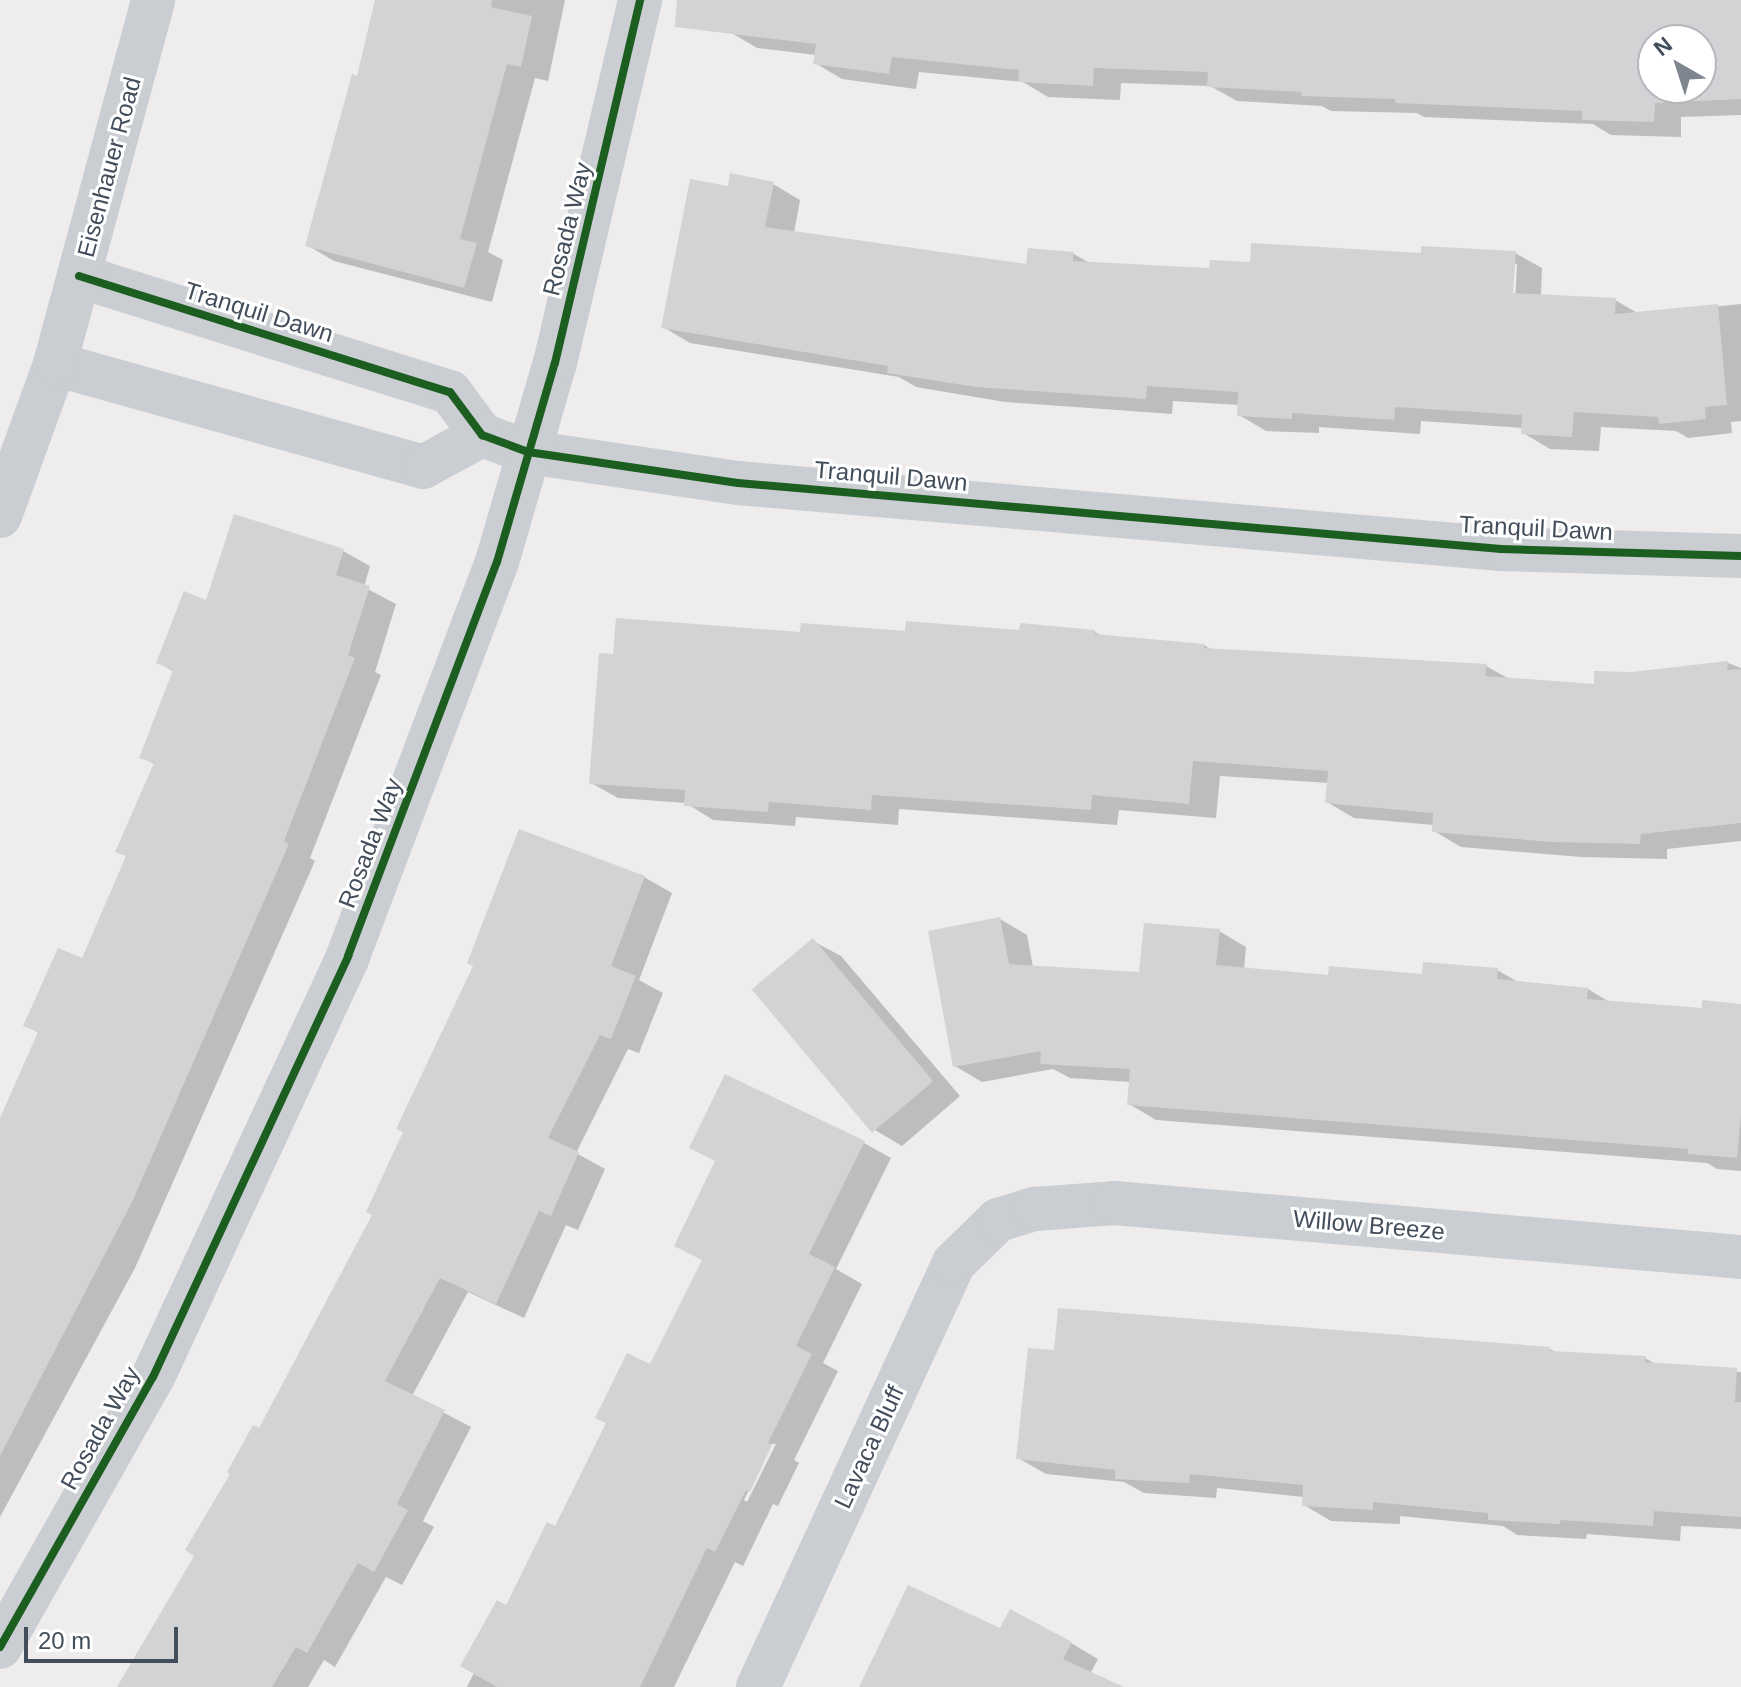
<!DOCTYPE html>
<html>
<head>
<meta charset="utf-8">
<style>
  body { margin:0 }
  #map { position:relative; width:1741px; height:1687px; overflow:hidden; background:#eeecec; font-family:Helvetica,sans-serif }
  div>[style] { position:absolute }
  .shadow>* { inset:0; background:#0003 }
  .building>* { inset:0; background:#d3d3d5; transform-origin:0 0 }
  .street>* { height:44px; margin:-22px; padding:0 22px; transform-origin:22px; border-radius:22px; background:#cacdd2 }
  .secondary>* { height:44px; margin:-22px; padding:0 22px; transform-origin:22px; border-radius:22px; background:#cacdd2 }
  .cycleway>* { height:8px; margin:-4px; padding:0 4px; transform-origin:4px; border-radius:4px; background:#1b5e20 }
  span { translate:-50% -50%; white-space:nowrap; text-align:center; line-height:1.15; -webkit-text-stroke:6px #fff; paint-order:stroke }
  .street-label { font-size:24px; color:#424e5b }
  .north { position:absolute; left:1637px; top:24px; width:80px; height:80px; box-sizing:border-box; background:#fff; border:2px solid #b3b8bd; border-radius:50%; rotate:321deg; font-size:22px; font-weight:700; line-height:32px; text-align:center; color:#424e5b }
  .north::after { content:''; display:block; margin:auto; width:28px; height:36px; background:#7e858e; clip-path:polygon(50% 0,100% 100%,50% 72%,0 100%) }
  .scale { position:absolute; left:24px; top:1627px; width:154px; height:36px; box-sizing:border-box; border:4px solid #424e5b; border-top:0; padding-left:10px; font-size:24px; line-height:28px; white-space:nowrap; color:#424e5b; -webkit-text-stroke:6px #fff; paint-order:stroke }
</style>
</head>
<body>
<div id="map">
  <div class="shadow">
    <i style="clip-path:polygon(377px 0,565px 0,548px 81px,535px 78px,488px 252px,503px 260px,492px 302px,334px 261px,307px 245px,359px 78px)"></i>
    <i style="clip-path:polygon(evenodd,734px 0,1741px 0,1741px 115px,1681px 117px,1681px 137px,1611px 135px,1593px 124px,1424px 117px,1417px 113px,1331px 111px,1322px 106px,1237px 101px,1210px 86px,1121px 83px,1120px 100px,1048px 97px,1023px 82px,919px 72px,916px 89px,842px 79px,815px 63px,816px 55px,757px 48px,730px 32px,734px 0,1653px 40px,1701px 40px,1701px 88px,1653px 88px,1653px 40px)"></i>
    <i style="clip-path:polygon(evenodd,773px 184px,800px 200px,794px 233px,1028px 266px,1074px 254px,1091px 264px,1211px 270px,1252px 264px,1515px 253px,1542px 268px,1541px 296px,1615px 300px,1639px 314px,1741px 304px,1741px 421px,1731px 422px,1732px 433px,1688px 438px,1676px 431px,1601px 427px,1599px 451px,1550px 449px,1523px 433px,1524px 428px,1421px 421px,1420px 434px,1319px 427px,1319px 433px,1266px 431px,1239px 415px,1239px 405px,1173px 401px,1172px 414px,1005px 402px,916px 387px,899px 377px,690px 343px,663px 327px,729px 188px,773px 184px,1513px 264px,1517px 264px,1515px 303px,1511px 302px,1513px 264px)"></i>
    <i style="clip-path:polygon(343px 551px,370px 566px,364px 587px,396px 604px,375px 672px,381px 675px,310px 858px,315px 861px,135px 1268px,0 1517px,0 1143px,39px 1033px,26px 1025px,83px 961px,128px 857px,156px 765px,141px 757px,174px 672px,158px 662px,208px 603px)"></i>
    <i style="clip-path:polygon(1095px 632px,1104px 637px,1204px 645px,1213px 651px,1486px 666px,1511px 680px,1596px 686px,1631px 674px,1728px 663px,1741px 668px,1741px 841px,1667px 849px,1667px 859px,1581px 857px,1461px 847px,1434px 831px,1434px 825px,1354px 818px,1327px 802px,1329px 783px,1220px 776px,1216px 818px,1119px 810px,1117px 825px,899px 809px,898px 825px,796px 817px,795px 826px,713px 820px,686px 803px,618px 798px,591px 783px,615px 656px,802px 634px)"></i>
    <i style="clip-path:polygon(644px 877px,672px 893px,639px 980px,663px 993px,639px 1053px,628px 1049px,576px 1153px,605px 1169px,578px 1230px,566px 1225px,524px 1318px,468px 1292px,412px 1396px,471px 1427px,423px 1521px,434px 1527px,402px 1585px,386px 1577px,335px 1667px,324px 1660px,308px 1687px,118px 1687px,197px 1555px,260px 1431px)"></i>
    <i style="clip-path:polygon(1000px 919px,1027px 935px,1033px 967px,1141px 974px,1219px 931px,1246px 947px,1244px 970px,1330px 977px,1424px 976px,1497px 970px,1520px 983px,1588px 989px,1611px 1003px,1704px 1010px,1741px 1006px,1741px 1171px,1717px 1169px,1707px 1163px,1156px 1120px,1129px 1104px,1131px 1082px,1070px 1078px,1053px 1069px,982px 1082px,955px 1066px)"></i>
    <i style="clip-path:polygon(813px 941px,841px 956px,960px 1096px,902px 1146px,875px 1130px)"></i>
    <i style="clip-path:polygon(evenodd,864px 1143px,891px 1158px,836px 1269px,862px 1284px,823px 1363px,838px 1371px,794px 1460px,799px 1463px,778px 1506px,773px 1504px,743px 1566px,735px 1562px,674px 1687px,467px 1687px,507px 1607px,651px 1367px,704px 1261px,676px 1246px,864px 1143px,771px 1444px,776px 1444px,747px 1502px,744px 1500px,771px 1444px)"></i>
    <i style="clip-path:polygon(1550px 1349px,1557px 1353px,1645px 1358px,1657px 1365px,1741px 1372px,1741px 1529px,1681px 1526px,1680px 1541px,1587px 1534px,1586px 1539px,1517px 1535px,1503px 1526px,1400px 1516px,1400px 1524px,1331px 1521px,1304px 1505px,1304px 1497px,1217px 1488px,1216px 1498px,1144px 1493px,1124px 1482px,1046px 1474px,1018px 1458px,1055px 1352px)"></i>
    <i style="clip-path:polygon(1001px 1631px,1071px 1643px,1098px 1659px,1090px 1674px,1119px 1687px,861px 1687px)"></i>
  </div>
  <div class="building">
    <i style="clip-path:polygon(375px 0,492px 0,491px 7px,532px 16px,521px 67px,507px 64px,460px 239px,477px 243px,464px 288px,305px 246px,352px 74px,357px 76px)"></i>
    <i style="clip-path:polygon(evenodd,677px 0,1741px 0,1741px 99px,1655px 103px,1654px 122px,1582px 120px,1582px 111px,1395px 103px,1395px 99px,1301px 96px,1302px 92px,1207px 87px,1208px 72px,1094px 68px,1093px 86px,1018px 82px,1019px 70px,892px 57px,889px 74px,813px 64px,816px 44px,675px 27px,677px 0,1653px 40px,1701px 40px,1701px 88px,1653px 88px,1653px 40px)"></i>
    <i style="clip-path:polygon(730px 173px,774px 182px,765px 227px,1026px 264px,1028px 248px,1074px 252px,1073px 261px,1209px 268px,1210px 260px,1250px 262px,1251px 243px,1421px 253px,1421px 246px,1516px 251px,1513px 293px,1616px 298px,1615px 314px,1718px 304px,1727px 405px,1705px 407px,1706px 419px,1659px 424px,1658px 417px,1574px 412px,1572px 437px,1521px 434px,1522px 415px,1395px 407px,1394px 420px,1292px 413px,1292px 419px,1237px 416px,1238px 392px,1147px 386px,1146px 399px,976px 387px,887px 373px,888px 366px,661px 328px,690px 179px,728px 186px)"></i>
    <i style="clip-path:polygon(234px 514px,344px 549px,336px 575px,370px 586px,348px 655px,355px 658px,284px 841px,289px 844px,132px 1202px,0 1456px,0 1118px,38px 1032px,23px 1026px,58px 948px,82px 958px,126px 856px,115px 852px,154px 763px,139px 758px,173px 670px,156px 663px,184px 591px,206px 600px)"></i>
    <i style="clip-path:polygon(616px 618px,800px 632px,801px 623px,905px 631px,906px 621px,1019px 630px,1020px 623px,1095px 630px,1095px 634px,1204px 644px,1204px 648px,1487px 664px,1485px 676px,1594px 684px,1594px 671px,1631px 672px,1728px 661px,1727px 670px,1741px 669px,1741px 823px,1641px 834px,1640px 844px,1552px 842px,1432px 832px,1433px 813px,1325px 803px,1328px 771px,1193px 761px,1189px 804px,1092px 795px,1091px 810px,872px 795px,871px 810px,769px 802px,768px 812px,684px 806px,685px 790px,589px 784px,599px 653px,613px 654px)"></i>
    <i style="clip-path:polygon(519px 829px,645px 876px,611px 966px,636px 976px,611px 1039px,600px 1035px,548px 1138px,579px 1152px,551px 1216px,539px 1211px,496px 1304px,440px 1278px,385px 1381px,445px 1410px,397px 1504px,408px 1510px,374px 1572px,358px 1563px,307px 1653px,296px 1647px,272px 1687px,117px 1687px,194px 1556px,185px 1550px,230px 1474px,227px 1472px,253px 1425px,259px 1428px,372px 1215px,366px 1212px,403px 1132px,396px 1129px,473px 966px,467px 963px)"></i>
    <i style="clip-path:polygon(1000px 917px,1009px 964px,1139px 972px,1144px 923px,1220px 929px,1216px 965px,1328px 975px,1329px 966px,1422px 974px,1423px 962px,1498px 968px,1497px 979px,1588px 988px,1587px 999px,1702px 1008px,1702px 1000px,1741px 1004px,1741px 1115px,1737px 1158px,1688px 1154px,1688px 1149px,1127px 1105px,1130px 1069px,1040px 1064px,1041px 1051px,953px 1067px,928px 931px)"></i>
    <i style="left:813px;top:938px;width:187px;height:80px;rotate:50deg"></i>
    <i style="clip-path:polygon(725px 1074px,865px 1141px,809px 1254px,835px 1267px,796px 1346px,812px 1354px,768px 1443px,772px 1445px,750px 1492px,746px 1490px,715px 1552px,707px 1548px,640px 1687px,497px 1687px,460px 1666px,497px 1600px,506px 1605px,547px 1522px,555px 1526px,606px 1423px,595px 1418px,627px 1353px,650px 1364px,702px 1260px,674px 1246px,715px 1161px,689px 1148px)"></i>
    <i style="clip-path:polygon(1058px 1308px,1550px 1347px,1550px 1351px,1646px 1356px,1645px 1362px,1737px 1368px,1735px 1402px,1741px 1402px,1741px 1517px,1654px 1511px,1653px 1526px,1560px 1520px,1560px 1524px,1488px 1520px,1488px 1513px,1373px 1502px,1373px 1510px,1302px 1506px,1303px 1485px,1190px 1474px,1189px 1483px,1115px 1479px,1115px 1470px,1016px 1459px,1028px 1348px,1054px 1350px)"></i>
    <i style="clip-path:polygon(908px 1585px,1000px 1628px,1010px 1609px,1072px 1642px,1063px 1659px,1124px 1687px,859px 1687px)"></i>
  </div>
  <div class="street">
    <i style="left:79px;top:276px;width:389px;rotate:17.4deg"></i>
    <i style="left:450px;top:392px;width:54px;rotate:53.3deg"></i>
    <i style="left:482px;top:435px;width:49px;rotate:20.3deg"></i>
    <i style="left:528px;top:452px;width:212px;rotate:8.4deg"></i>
    <i style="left:738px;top:483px;width:766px;rotate:4.94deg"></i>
    <i style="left:1501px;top:549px;width:240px;rotate:1.7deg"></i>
    <i style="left:55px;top:364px;width:382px;rotate:15.6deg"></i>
    <i style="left:423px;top:467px;width:67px;rotate:-28.5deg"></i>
    <i style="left:0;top:1647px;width:310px;rotate:-60.5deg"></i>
    <i style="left:153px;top:1377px;width:464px;rotate:-65.1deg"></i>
    <i style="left:348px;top:956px;width:421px;rotate:-69.3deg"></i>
    <i style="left:497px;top:562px;width:207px;rotate:-73.8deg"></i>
    <i style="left:555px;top:363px;width:373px;rotate:-76.8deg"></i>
    <i style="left:758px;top:1687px;width:467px;rotate:-65.2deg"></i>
    <i style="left:954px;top:1263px;width:62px;rotate:-44.3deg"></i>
    <i style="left:998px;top:1220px;width:39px;rotate:-17deg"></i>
    <i style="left:1035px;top:1209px;width:79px;rotate:-4.3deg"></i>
    <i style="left:1114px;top:1203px;width:629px;rotate:4.92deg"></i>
  </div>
  <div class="secondary">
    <i style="left:0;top:516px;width:162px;rotate:-70.1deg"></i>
    <i style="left:55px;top:364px;width:377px;rotate:-74.9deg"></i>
  </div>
  <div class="cycleway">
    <i style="left:79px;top:276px;width:389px;rotate:17.4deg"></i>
    <i style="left:450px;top:392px;width:54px;rotate:53.3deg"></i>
    <i style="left:482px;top:435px;width:49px;rotate:20.3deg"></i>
    <i style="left:528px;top:452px;width:212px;rotate:8.4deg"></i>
    <i style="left:738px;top:483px;width:766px;rotate:4.94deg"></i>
    <i style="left:1501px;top:549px;width:240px;rotate:1.7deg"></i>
    <i style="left:0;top:1647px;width:310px;rotate:-60.5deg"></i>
    <i style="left:153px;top:1377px;width:464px;rotate:-65.1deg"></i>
    <i style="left:348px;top:956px;width:421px;rotate:-69.3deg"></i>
    <i style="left:497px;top:562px;width:207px;rotate:-73.8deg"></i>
    <i style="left:555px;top:363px;width:373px;rotate:-76.8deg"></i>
  </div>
  <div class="street-label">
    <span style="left:109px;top:167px;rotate:-75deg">Eisenhauer Road</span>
    <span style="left:567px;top:229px;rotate:-76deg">Rosada Way</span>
    <span style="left:259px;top:312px;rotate:17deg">Tranquil Dawn</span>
    <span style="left:891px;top:476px;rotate:5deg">Tranquil Dawn</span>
    <span style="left:1536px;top:528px;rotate:3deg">Tranquil Dawn</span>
    <span style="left:370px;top:843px;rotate:-69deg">Rosada Way</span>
    <span style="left:1369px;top:1225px;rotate:5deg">Willow Breeze</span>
    <span style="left:100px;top:1428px;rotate:-61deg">Rosada Way</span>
    <span style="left:869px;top:1447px;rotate:-65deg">Lavaca Bluff</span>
  </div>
  <div class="north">N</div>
  <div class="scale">20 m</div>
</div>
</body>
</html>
